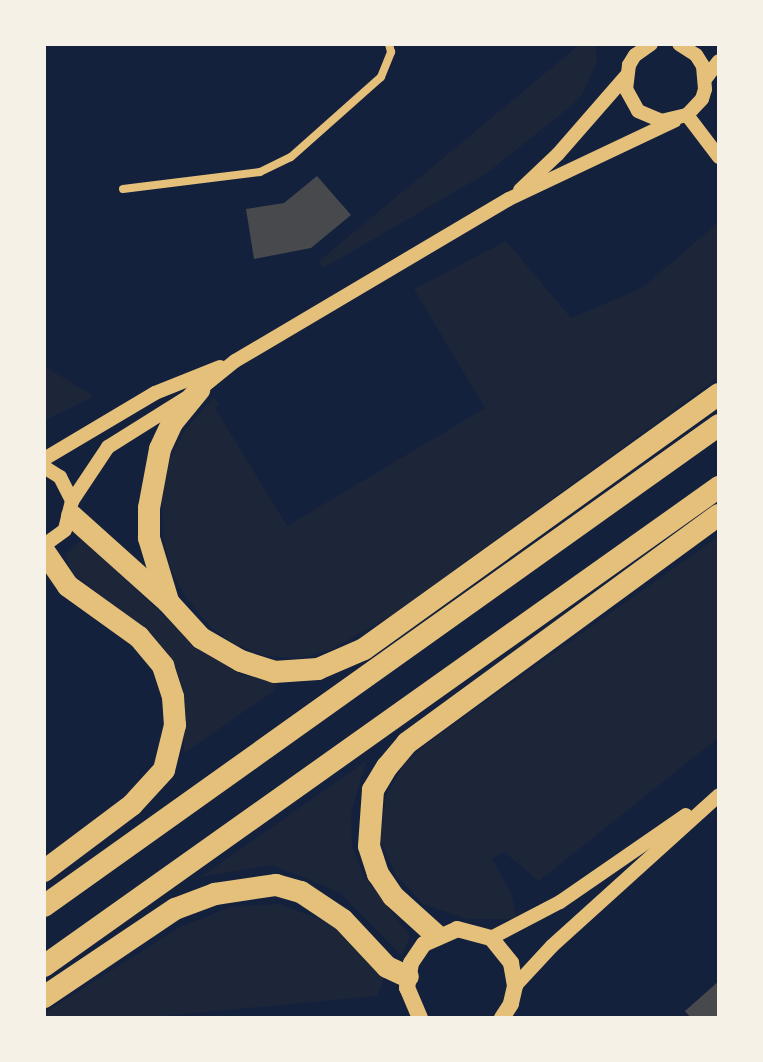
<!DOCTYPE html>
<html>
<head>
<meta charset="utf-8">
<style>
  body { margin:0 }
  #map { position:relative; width:763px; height:1062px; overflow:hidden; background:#14213d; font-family:Commissioner,sans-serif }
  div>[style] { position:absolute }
  .green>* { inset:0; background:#1d2539 }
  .building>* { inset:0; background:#48494c }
  .minor>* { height:8px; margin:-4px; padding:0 4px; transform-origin:4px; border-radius:4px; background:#e5c07b }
  .tertiary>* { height:14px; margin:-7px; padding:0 7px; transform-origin:7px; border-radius:7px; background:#e5c07b }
  .secondary>* { height:16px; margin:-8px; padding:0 8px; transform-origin:8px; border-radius:8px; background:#e5c07b }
  .trunk>* { height:22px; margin:-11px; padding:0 11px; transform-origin:11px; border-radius:11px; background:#e5c07b }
  span { translate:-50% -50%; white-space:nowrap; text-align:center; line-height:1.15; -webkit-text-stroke:6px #f6f1e7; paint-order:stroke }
  .frame { position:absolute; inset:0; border:46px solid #f6f1e7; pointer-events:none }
</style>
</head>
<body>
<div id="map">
  <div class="green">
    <i style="clip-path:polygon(580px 44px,595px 44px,597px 62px,582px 95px,570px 107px,487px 173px,324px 268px,318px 262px)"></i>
    <i style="clip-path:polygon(719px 222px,719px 377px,391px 616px,330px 650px,302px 658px,265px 656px,233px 643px,212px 628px,186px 598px,171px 570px,163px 537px,162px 500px,170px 458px,184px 431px,214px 397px,219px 405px,215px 408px,287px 526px,485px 408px,414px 289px,506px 241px,571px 318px,642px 288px)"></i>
    <i style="clip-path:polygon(44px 366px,92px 395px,91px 398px,44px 421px)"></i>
    <i style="clip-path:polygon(719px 536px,719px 737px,539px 881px,504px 852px,492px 859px,511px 893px,517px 919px,467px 919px,423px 904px,396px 875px,380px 840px,386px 796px,404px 764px,433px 739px)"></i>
    <i style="clip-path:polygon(82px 539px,194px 644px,242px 675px,277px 682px,275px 690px,184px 753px,184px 709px,174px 673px,153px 635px,72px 573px,65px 555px)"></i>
    <i style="clip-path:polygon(366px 761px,351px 813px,352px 847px,364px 876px,410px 936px,402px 956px,340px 893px,311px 880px,271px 865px,201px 877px)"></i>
    <i style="clip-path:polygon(279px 904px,330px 923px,384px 979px,377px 996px,140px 1018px,44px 1018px,44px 1013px,180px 927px,231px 907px)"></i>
  </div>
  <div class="building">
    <i style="clip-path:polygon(317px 176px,351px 215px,311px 248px,254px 259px,246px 209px,284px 203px)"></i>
    <i style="clip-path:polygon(719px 981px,719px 1018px,691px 1018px,685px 1011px)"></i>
  </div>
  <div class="minor">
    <i style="left:123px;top:189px;width:138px;rotate:-7.1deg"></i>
    <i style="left:260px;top:172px;width:34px;rotate:-26deg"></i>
    <i style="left:291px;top:157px;width:120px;rotate:-41.6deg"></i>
    <i style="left:381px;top:77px;width:27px;rotate:-68deg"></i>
    <i style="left:391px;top:52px;width:8px;rotate:-104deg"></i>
  </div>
  <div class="tertiary">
    <i style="left:651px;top:44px;width:19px;rotate:145deg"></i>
    <i style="left:635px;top:55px;width:12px;rotate:121deg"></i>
    <i style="left:629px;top:65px;width:24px;rotate:97deg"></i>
    <i style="left:626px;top:89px;width:25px;rotate:61deg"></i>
    <i style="left:638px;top:111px;width:25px;rotate:23deg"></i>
    <i style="left:661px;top:121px;width:27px;rotate:-13deg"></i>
    <i style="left:687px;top:115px;width:22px;rotate:-47deg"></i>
    <i style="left:702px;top:99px;width:10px;rotate:-73deg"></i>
    <i style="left:705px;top:89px;width:23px;rotate:-95deg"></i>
    <i style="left:703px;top:66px;width:13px;rotate:-122deg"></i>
    <i style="left:696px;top:55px;width:20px;rotate:-147deg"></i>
    <i style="left:706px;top:78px;width:21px;rotate:-53deg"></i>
    <i style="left:687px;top:115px;width:53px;rotate:52.7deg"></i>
    <i style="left:520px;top:190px;width:52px;rotate:-43.5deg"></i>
    <i style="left:558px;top:154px;width:103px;rotate:-48.9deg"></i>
    <i style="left:44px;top:459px;width:129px;rotate:-30.7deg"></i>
    <i style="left:155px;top:393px;width:70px;rotate:-21.8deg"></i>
    <i style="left:44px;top:467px;width:19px;rotate:32deg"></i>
    <i style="left:60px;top:477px;width:27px;rotate:63deg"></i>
    <i style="left:72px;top:501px;width:30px;rotate:104deg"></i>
    <i style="left:65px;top:530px;width:26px;rotate:144deg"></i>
    <i style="left:72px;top:501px;width:65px;rotate:-56.3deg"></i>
    <i style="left:108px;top:447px;width:107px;rotate:-32.1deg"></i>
    <i style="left:199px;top:390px;width:46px;rotate:-38.9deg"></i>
    <i style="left:235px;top:361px;width:318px;rotate:-30.6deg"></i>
    <i style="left:509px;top:199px;width:183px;rotate:-25.3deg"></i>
    <i style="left:491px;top:938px;width:78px;rotate:-27.6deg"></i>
    <i style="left:560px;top:902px;width:153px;rotate:-34.6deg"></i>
    <i style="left:515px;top:986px;width:54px;rotate:-47.2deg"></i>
    <i style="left:552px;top:946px;width:225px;rotate:-42.1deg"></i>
  </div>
  <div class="secondary">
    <i style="left:420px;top:1018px;width:33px;rotate:-113deg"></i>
    <i style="left:407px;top:988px;width:25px;rotate:-81deg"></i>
    <i style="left:411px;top:963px;width:23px;rotate:-56deg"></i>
    <i style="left:424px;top:944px;width:36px;rotate:-24deg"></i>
    <i style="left:457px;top:929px;width:35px;rotate:15deg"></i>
    <i style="left:491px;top:938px;width:32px;rotate:51deg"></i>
    <i style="left:511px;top:963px;width:23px;rotate:80deg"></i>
    <i style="left:515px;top:986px;width:18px;rotate:103deg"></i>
    <i style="left:511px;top:1004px;width:17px;rotate:123deg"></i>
  </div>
  <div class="trunk">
    <i style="left:72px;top:516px;width:129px;rotate:41.9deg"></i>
    <i style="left:168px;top:602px;width:49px;rotate:47.5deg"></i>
    <i style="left:201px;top:638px;width:46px;rotate:29.9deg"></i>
    <i style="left:241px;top:661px;width:35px;rotate:18deg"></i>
    <i style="left:274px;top:672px;width:44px;rotate:-3.9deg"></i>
    <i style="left:318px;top:669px;width:50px;rotate:-23.5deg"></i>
    <i style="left:364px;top:649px;width:437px;rotate:-35.7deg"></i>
    <i style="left:44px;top:551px;width:42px;rotate:55.6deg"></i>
    <i style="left:68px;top:586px;width:87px;rotate:35.7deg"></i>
    <i style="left:139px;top:637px;width:38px;rotate:50deg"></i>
    <i style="left:163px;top:666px;width:33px;rotate:72deg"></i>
    <i style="left:173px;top:697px;width:28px;rotate:86deg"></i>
    <i style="left:175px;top:725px;width:46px;rotate:103.7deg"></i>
    <i style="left:164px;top:770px;width:47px;rotate:132.4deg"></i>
    <i style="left:132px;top:805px;width:110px;rotate:143.1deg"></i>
    <i style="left:168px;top:601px;width:66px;rotate:-106.8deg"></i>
    <i style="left:149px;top:538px;width:30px;rotate:-90deg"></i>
    <i style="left:149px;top:508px;width:60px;rotate:-79.4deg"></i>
    <i style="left:160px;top:449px;width:29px;rotate:-65deg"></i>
    <i style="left:172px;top:423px;width:43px;rotate:-50.7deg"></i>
    <i style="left:44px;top:906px;width:829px;rotate:-35.47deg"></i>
    <i style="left:436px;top:935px;width:58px;rotate:-137.8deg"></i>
    <i style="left:393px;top:896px;width:27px;rotate:-124deg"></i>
    <i style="left:378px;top:874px;width:29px;rotate:-108deg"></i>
    <i style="left:369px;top:846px;width:56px;rotate:-85.9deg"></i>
    <i style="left:373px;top:790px;width:27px;rotate:-59deg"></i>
    <i style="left:387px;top:767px;width:31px;rotate:-50deg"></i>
    <i style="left:407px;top:743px;width:386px;rotate:-36.2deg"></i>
    <i style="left:44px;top:966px;width:828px;rotate:-35.36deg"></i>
    <i style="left:44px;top:997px;width:158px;rotate:-33.9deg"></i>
    <i style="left:175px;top:909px;width:43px;rotate:-20.6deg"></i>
    <i style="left:215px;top:894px;width:62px;rotate:-8.4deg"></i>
    <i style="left:276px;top:885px;width:26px;rotate:16deg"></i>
    <i style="left:301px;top:892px;width:50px;rotate:33.7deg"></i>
    <i style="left:343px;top:920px;width:64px;rotate:46.9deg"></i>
    <i style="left:387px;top:967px;width:23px;rotate:25deg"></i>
  </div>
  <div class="frame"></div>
</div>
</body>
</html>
